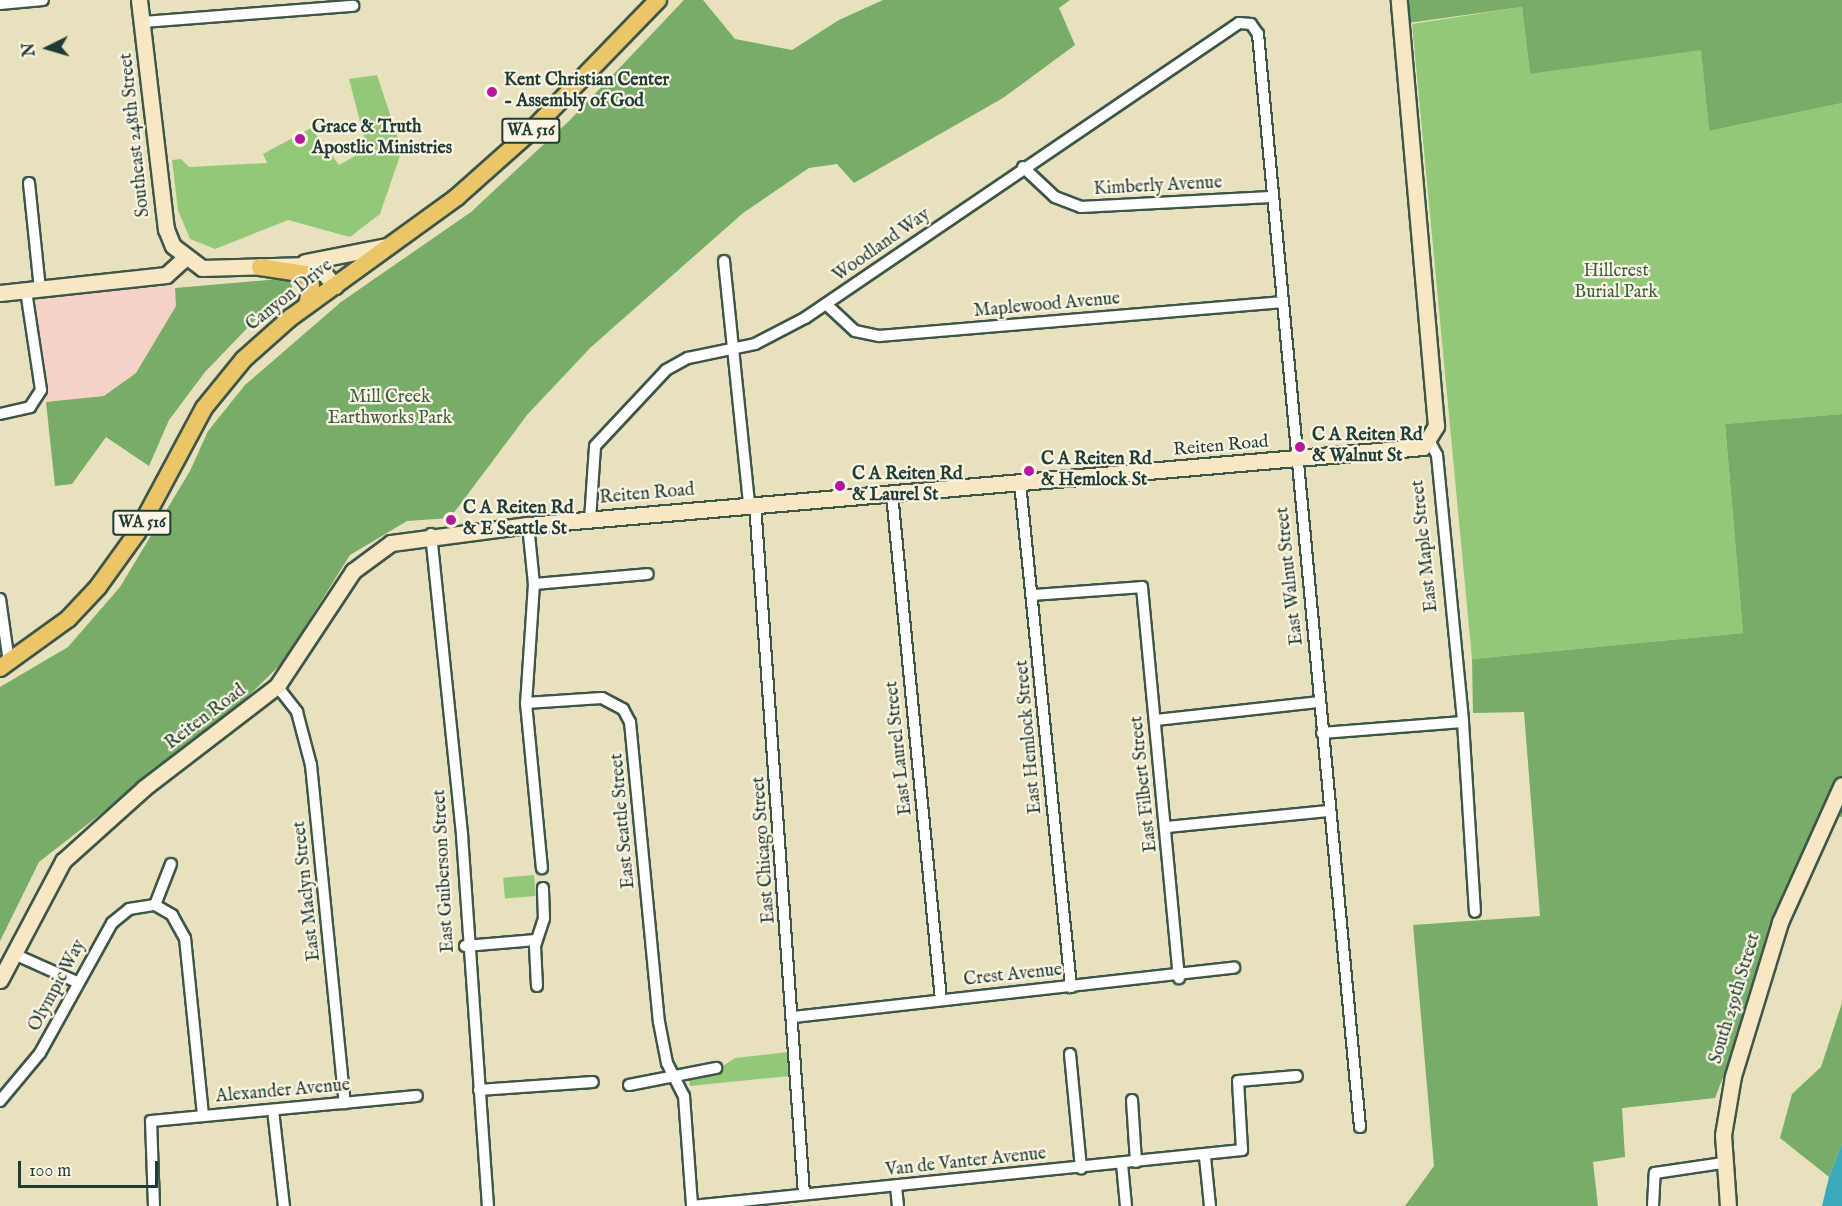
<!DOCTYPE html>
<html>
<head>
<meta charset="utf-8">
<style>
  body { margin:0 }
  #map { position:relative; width:1842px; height:1206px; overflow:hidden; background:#e8e1bd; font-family:"IM FELL English",serif }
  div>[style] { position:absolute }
  .built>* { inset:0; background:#f6d1c5 }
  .green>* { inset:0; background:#94c879; transform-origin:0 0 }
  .forest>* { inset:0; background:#77ac69 }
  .water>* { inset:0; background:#3ba9ba }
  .roads { filter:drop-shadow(2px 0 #3d5649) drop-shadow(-2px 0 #3d5649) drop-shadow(0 2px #3d5649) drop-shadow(0 -2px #3d5649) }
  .street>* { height:10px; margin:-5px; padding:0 5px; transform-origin:5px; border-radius:5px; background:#fff }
  .secondary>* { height:15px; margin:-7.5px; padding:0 7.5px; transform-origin:7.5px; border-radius:7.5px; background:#f7e8c3 }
  .primary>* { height:16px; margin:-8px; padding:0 8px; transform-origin:8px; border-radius:8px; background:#ebc669 }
  .dots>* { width:16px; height:16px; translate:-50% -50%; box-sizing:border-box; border:3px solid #fcf5e5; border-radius:50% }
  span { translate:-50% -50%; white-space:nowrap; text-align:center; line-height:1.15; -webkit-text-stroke:4.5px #fcf5e5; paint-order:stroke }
  .shield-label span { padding:2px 4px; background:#fcf5e5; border:2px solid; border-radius:4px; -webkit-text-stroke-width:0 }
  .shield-label { font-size:16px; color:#1f3d34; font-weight:700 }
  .poi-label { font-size:18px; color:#1f3d34; font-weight:700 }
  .left { translate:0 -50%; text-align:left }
  .street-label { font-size:18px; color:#1f3d34 }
  .park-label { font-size:18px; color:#3c6045 }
  .north { position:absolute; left:18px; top:18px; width:60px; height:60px; -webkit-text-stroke:4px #fcf5e5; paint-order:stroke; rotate:265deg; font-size:16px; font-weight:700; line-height:24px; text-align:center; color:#1f3d34 }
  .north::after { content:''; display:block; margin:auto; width:21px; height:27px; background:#1f3d34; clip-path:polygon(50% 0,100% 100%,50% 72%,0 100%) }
  .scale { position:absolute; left:18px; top:1161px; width:140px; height:27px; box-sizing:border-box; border:3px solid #1f3d34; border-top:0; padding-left:8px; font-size:18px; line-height:21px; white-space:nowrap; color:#1f3d34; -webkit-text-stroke:4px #fcf5e5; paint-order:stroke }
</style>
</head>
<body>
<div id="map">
  <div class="built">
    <i style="clip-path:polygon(175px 281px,176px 306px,136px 373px,104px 396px,46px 402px,36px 297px)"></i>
  </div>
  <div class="green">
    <i style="clip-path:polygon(1522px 7px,1530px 74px,1701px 49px,1709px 131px,1842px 103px,1842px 414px,1725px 424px,1743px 633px,1472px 659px,1412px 24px)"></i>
    <i style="clip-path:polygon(377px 75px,402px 150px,380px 214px,350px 237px,288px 220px,215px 249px,190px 239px,178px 210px,172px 160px,181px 159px,189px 167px,267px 163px,263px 154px,311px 128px,339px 165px,367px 149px,349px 79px)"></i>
    <i style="left:534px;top:875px;width:21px;height:31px;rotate:85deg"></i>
    <i style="clip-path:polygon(788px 1052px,790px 1076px,690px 1086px,688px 1073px,717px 1070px,735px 1058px)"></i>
  </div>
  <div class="forest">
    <i style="clip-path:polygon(684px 0,703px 0,735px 39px,792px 50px,839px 20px,883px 0,1070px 0,1059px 8px,1075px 45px,1003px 98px,854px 183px,837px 164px,809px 168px,743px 213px,590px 348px,527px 415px,450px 518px,407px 521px,350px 555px,283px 662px,233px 711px,39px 862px,0 941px,0 687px,68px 647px,120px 587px,190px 471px,208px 431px,245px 385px,341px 302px,471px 212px,570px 120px)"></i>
    <i style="clip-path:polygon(1399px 0,1842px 0,1842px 103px,1709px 131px,1701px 50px,1530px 74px,1522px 7px,1401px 24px)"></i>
    <i style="clip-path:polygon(290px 278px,293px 293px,255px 320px,205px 372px,169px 420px,149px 466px,106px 437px,72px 484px,55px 486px,46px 402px,104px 396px,136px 373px,176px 306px,175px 288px)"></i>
    <i style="clip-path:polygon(1842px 414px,1842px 817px,1826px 813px,1715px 1098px,1622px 1108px,1625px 1157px,1593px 1162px,1598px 1206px,1405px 1206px,1434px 1166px,1413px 925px,1540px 916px,1524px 712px,1473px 713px,1472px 659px,1743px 633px,1725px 424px)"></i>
    <i style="clip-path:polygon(1842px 1003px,1842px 1144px,1829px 1177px,1780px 1138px,1792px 1094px,1821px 1067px)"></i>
  </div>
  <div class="water">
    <i style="clip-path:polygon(1842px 1144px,1842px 1206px,1822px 1206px,1829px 1177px)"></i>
  </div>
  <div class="roads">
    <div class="street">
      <i style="left:0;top:4px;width:43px;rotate:-5.3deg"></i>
      <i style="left:143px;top:22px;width:211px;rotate:-4.4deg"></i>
      <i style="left:1023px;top:167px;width:44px;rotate:43.2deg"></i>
      <i style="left:1055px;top:197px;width:28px;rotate:21deg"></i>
      <i style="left:1081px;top:207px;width:190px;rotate:-3deg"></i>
      <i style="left:29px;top:183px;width:108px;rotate:84.1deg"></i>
      <i style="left:724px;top:261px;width:245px;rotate:84.1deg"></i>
      <i style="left:827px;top:305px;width:38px;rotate:43deg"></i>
      <i style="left:855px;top:331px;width:25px;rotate:12deg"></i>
      <i style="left:879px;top:336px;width:403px;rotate:-4.8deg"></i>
      <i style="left:0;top:414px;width:31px;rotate:-13deg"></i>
      <i style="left:30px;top:407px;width:20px;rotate:-57deg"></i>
      <i style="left:41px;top:390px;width:100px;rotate:-98.6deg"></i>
      <i style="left:1430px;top:442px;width:15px;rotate:62deg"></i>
      <i style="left:1437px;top:455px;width:268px;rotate:84.4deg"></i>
      <i style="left:1463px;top:722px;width:190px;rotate:86.4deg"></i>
      <i style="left:1020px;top:483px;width:507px;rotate:84.22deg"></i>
      <i style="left:892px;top:494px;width:508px;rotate:84.47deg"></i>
      <i style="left:755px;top:504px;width:692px;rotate:85.94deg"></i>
      <i style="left:590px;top:520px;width:74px;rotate:-86.1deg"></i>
      <i style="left:595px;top:446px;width:104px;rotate:-46.9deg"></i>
      <i style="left:666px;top:370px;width:25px;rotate:-29deg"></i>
      <i style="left:688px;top:358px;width:68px;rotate:-11.8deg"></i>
      <i style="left:755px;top:344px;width:56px;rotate:-27.5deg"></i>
      <i style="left:805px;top:318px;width:525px;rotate:-34.2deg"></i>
      <i style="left:1239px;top:23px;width:12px;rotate:5deg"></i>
      <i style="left:1251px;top:24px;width:12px;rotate:55deg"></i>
      <i style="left:1258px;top:34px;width:1098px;rotate:84.67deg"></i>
      <i style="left:528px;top:525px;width:59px;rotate:84.2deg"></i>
      <i style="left:534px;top:584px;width:119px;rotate:93.8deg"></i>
      <i style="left:526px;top:703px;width:76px;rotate:-3.8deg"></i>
      <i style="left:602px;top:698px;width:24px;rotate:28deg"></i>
      <i style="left:623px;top:709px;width:15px;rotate:62deg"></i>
      <i style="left:630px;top:722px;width:301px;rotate:84.5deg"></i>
      <i style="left:659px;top:1022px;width:42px;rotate:79deg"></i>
      <i style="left:667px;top:1063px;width:37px;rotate:63deg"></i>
      <i style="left:684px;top:1096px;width:110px;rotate:85.8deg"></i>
      <i style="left:431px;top:534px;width:303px;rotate:84.1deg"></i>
      <i style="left:462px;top:835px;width:372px;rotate:86deg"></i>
      <i style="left:534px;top:584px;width:114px;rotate:-5deg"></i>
      <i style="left:1033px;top:595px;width:109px;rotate:-4.2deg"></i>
      <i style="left:1142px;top:587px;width:393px;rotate:84.6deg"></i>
      <i style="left:0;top:599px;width:64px;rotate:81.9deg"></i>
      <i style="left:277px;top:686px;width:33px;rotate:52deg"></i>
      <i style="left:297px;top:712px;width:55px;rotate:75.2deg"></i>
      <i style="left:311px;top:765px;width:340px;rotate:84.3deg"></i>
      <i style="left:526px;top:703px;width:166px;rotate:84.5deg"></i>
      <i style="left:1156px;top:720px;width:165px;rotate:-6.3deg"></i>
      <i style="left:1322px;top:733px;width:141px;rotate:-4.5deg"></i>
      <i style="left:1167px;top:827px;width:162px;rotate:-5.7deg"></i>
      <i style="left:155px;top:905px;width:44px;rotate:-68.7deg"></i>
      <i style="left:465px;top:946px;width:71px;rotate:-4.8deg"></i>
      <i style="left:14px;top:954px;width:69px;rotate:24deg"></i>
      <i style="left:537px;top:986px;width:40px;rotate:-92.9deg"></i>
      <i style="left:535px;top:946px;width:28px;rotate:-72deg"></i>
      <i style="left:544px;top:919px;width:31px;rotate:-92deg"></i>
      <i style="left:794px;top:1017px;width:443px;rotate:-6.4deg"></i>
      <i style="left:1070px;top:1054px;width:115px;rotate:84.5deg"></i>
      <i style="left:629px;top:1085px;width:89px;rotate:-11.1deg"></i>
      <i style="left:479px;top:1090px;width:114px;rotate:-4deg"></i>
      <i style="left:1132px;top:1100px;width:62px;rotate:86.3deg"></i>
      <i style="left:0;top:1101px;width:62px;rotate:-50.2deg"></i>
      <i style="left:40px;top:1053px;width:149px;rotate:-61deg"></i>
      <i style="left:112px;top:923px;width:22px;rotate:-39deg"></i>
      <i style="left:129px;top:909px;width:26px;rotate:-9deg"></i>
      <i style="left:155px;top:905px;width:20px;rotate:30deg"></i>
      <i style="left:172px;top:915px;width:26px;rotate:61deg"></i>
      <i style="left:185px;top:938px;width:179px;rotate:84.2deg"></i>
      <i style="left:273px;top:1110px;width:97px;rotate:83.5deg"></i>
      <i style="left:1205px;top:1157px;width:49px;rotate:84.2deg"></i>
      <i style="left:1122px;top:1164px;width:42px;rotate:84.6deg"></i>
      <i style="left:896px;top:1187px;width:19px;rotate:84deg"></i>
      <i style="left:154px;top:1206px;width:85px;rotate:-92deg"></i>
      <i style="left:151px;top:1121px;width:267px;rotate:-5.4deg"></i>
      <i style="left:692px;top:1206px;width:553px;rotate:-5.81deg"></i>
      <i style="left:1242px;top:1150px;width:69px;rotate:-93.3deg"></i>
      <i style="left:1238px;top:1081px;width:59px;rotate:-4.8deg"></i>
      <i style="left:1653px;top:1206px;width:33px;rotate:-87deg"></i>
      <i style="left:1655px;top:1173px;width:69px;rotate:-8.4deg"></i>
    </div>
    <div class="secondary">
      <i style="left:139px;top:0;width:231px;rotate:83.3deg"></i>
      <i style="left:166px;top:229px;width:18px;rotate:68deg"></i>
      <i style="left:173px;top:246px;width:36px;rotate:37deg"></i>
      <i style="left:202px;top:268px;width:106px;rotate:-1.6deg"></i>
      <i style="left:308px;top:265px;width:15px;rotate:23deg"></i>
      <i style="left:322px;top:271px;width:20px;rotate:49deg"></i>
      <i style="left:305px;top:262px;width:84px;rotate:-11deg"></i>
      <i style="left:0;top:293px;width:167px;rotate:-6.2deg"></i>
      <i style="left:166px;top:275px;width:24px;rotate:-42deg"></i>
      <i style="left:0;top:980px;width:135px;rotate:-62.1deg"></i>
      <i style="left:63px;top:861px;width:109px;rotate:-42deg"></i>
      <i style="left:144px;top:788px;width:168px;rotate:-37.5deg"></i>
      <i style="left:277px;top:686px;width:138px;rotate:-56.5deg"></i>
      <i style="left:353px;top:571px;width:47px;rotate:-36.4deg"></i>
      <i style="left:391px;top:543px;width:138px;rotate:-7.5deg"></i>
      <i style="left:528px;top:525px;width:898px;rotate:-4.98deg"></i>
      <i style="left:1423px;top:447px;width:25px;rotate:-58deg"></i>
      <i style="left:1436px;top:426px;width:428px;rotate:-95deg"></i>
      <i style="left:1728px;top:1206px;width:71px;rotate:-94deg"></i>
      <i style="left:1723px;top:1135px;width:60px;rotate:-80.4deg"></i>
      <i style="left:1733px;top:1076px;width:161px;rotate:-73deg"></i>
      <i style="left:1780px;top:922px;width:150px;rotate:-65.7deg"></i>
    </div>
    <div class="primary">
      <i style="left:260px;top:267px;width:47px;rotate:8.7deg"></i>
      <i style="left:306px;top:274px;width:12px;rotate:66deg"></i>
      <i style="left:311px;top:285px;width:21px;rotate:101deg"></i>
      <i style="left:0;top:668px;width:84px;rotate:-35.8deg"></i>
      <i style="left:68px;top:619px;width:44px;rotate:-46.8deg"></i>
      <i style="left:98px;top:587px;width:67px;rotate:-54.2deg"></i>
      <i style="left:137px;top:533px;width:142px;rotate:-61.8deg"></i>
      <i style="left:204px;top:408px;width:63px;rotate:-50.8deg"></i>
      <i style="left:244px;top:359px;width:62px;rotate:-41.7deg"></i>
      <i style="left:290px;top:318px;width:206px;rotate:-35.9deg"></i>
      <i style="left:457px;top:197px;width:98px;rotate:-41.7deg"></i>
      <i style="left:530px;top:132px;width:184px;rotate:-45.9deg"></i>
    </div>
  </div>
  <div class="dots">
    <i style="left:492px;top:92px;background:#b5179e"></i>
    <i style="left:300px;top:139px;background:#b5179e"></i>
    <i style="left:1300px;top:447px;background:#b5179e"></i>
    <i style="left:1029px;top:471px;background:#b5179e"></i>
    <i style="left:840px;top:486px;background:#b5179e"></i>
    <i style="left:451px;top:520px;background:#b5179e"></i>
  </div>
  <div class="shield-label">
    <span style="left:531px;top:131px">WA 516</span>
    <span style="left:142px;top:523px">WA 516</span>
  </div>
  <div class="poi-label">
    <span class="left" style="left:504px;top:92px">Kent Christian Center<br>- Assembly of God</span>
    <span class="left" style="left:312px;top:139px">Grace &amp; Truth<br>Apostlic Ministries</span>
    <span class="left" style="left:1312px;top:447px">C A Reiten Rd<br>&amp; Walnut St</span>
    <span class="left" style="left:1041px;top:471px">C A Reiten Rd<br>&amp; Hemlock St</span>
    <span class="left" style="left:852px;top:486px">C A Reiten Rd<br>&amp; Laurel St</span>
    <span class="left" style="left:463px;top:520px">C A Reiten Rd<br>&amp; E Seattle St</span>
  </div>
  <div class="street-label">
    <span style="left:136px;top:135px;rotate:-96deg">Southeast 248th Street</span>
    <span style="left:1158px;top:187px;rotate:-3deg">Kimberly Avenue</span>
    <span style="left:882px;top:246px;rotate:-35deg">Woodland Way</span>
    <span style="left:290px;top:296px;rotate:-38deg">Canyon Drive</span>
    <span style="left:1047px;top:306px;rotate:-5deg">Maplewood Avenue</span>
    <span style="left:1221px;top:447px;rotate:-5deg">Reiten Road</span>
    <span style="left:647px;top:495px;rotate:-5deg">Reiten Road</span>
    <span style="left:1426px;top:546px;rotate:-96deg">East Maple Street</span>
    <span style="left:1291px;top:576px;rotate:-96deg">East Walnut Street</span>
    <span style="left:206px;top:718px;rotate:-37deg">Reiten Road</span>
    <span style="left:1030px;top:737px;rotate:-95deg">East Hemlock Street</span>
    <span style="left:900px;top:748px;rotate:-96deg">East Laurel Street</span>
    <span style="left:1145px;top:784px;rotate:-96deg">East Filbert Street</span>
    <span style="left:624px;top:821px;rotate:-95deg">East Seattle Street</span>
    <span style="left:765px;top:850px;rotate:-94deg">East Chicago Street</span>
    <span style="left:445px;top:871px;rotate:-93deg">East Guiberson Street</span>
    <span style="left:308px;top:891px;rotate:-96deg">East Maclyn Street</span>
    <span style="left:1013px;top:976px;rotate:-6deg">Crest Avenue</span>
    <span style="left:58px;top:986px;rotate:-62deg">Olympic Way</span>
    <span style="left:1736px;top:999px;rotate:-73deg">South 259th Street</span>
    <span style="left:283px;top:1092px;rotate:-5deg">Alexander Avenue</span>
    <span style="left:966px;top:1163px;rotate:-6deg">Van de Vanter Avenue</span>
  </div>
  <div class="park-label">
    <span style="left:1616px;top:283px">Hillcrest<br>Burial Park</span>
    <span style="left:390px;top:409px">Mill Creek<br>Earthworks Park</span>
  </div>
  <div class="north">N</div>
  <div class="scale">100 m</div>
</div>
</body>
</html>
